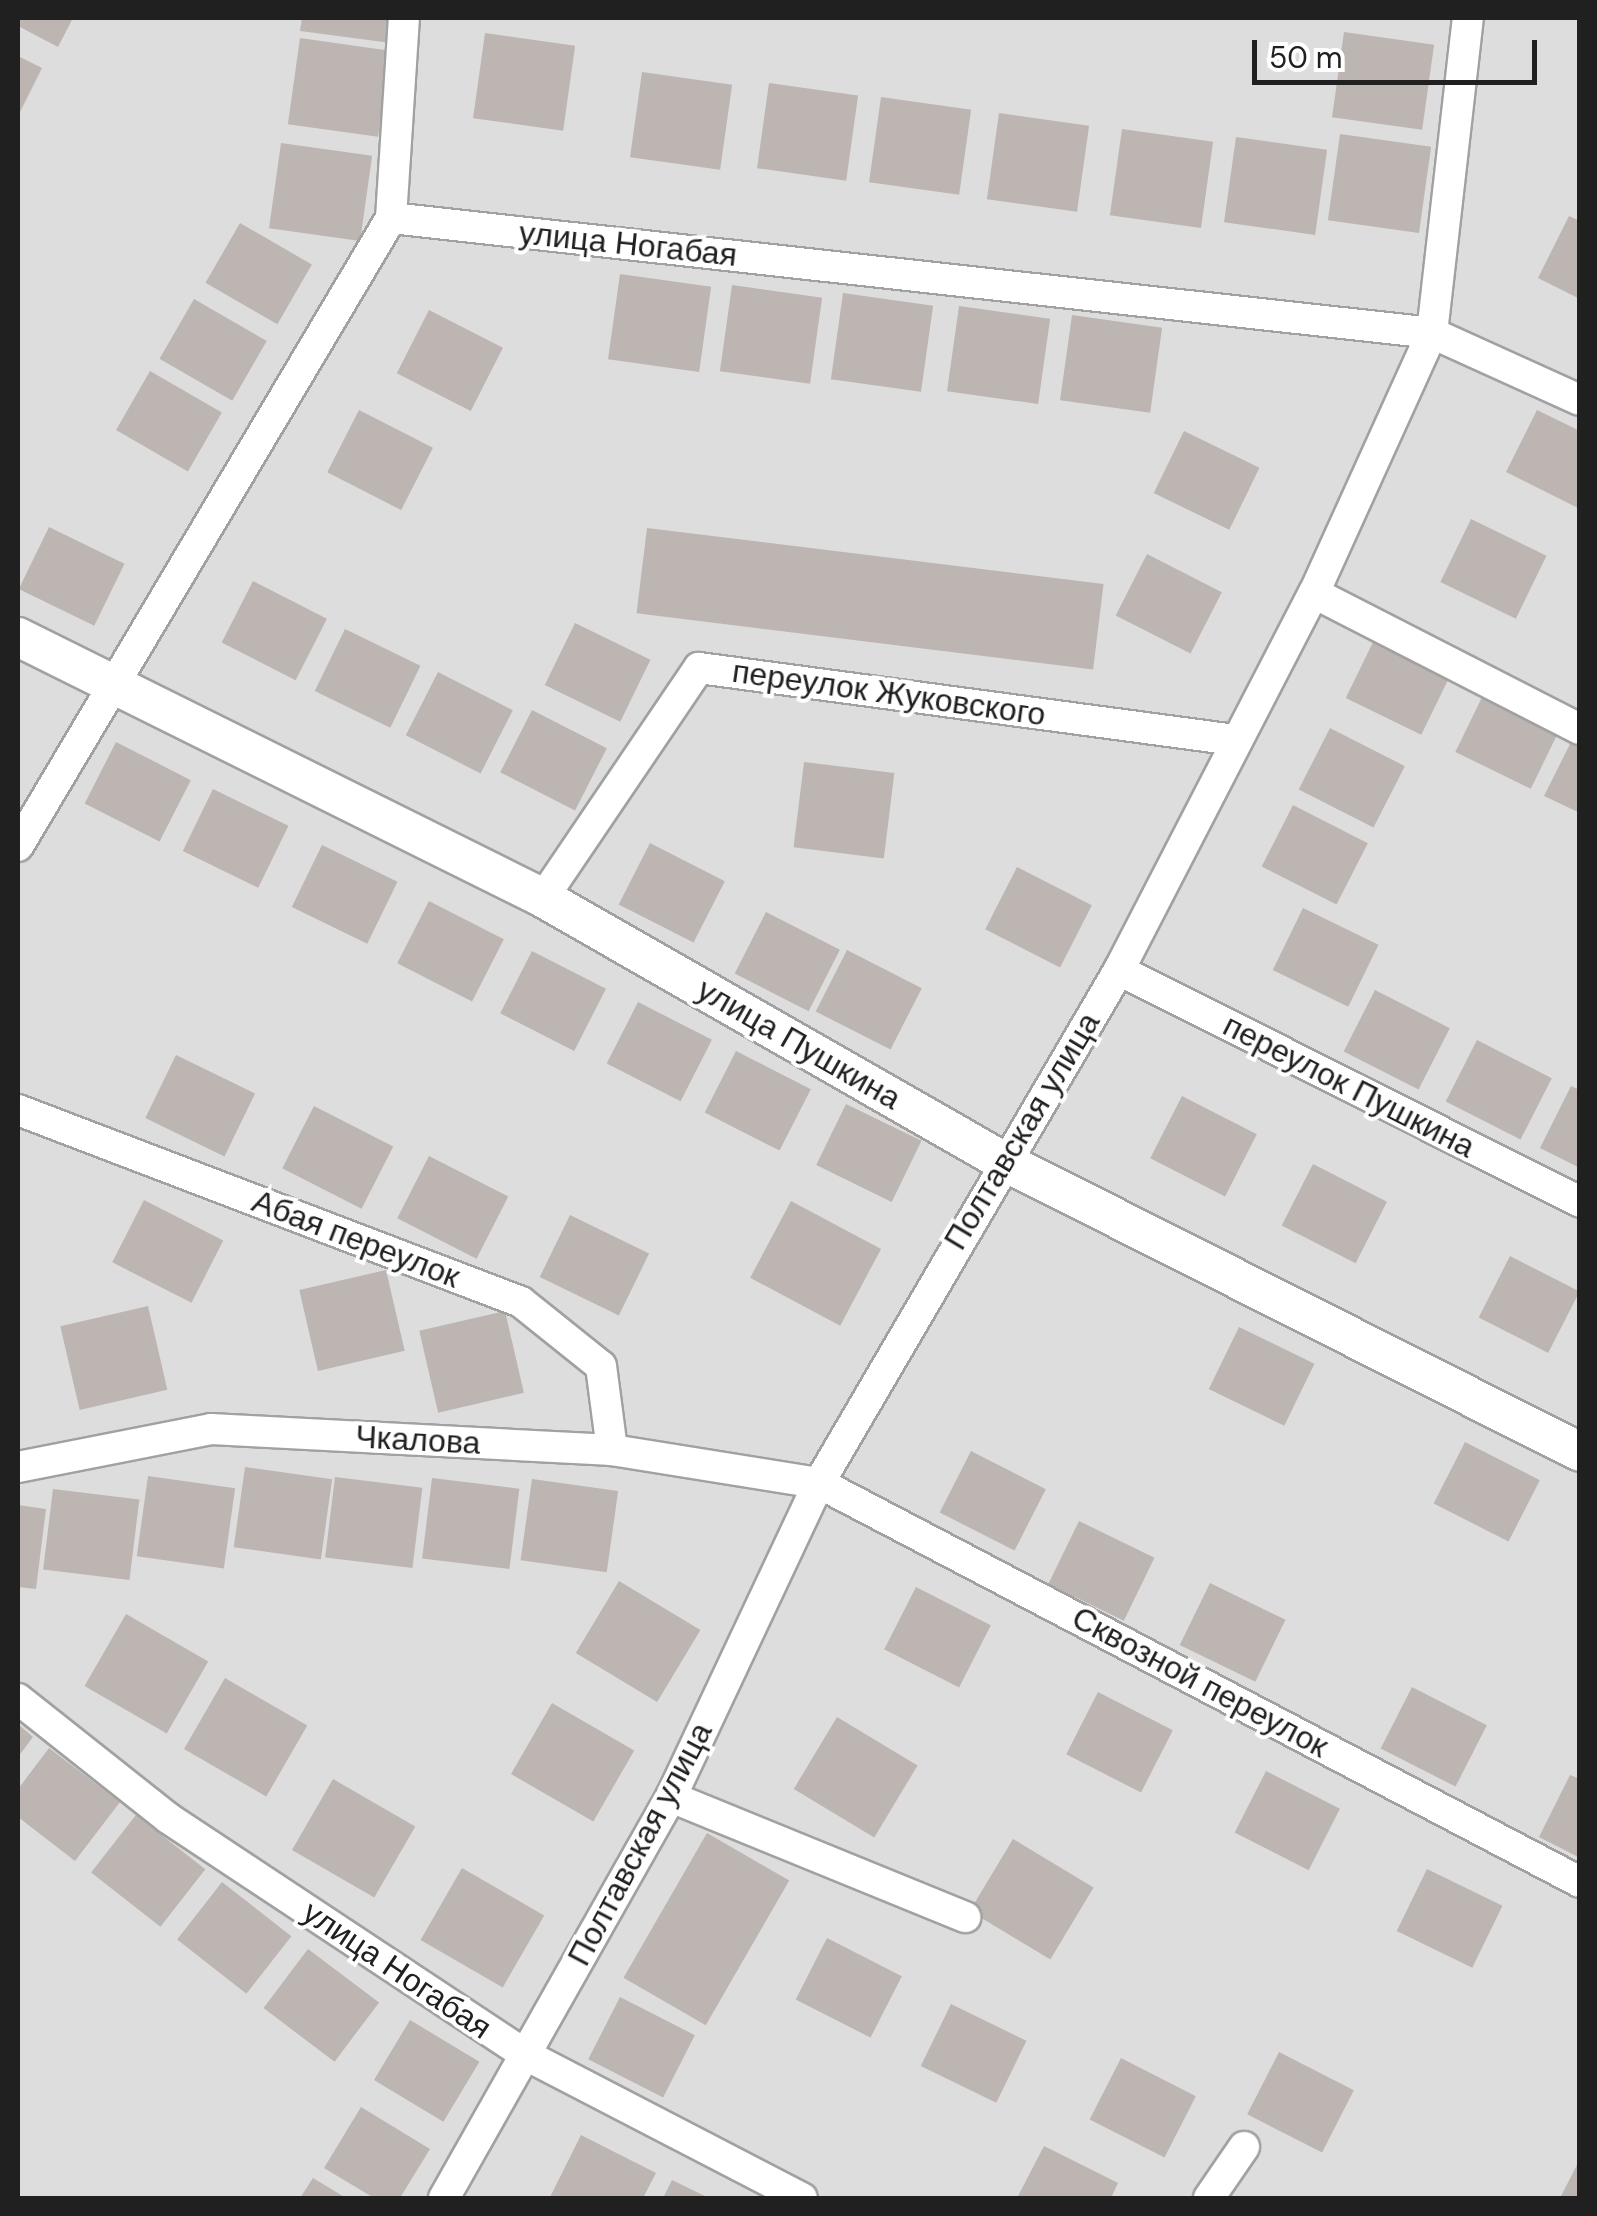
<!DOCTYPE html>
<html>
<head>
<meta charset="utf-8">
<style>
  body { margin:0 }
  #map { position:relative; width:1597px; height:2216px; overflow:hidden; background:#f0ece8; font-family:"DM Sans",sans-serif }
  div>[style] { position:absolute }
  .residential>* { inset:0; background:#deddde; transform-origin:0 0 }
  .building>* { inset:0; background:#bdb5b1; transform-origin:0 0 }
  .roads { filter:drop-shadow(2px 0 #a1a1a1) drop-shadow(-2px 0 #a1a1a1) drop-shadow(0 2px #a1a1a1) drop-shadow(0 -2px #a1a1a1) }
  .minor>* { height:30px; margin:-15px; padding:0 15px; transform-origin:15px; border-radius:15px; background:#fff }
  .tertiary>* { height:38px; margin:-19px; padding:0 19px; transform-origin:19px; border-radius:19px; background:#fff }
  span { translate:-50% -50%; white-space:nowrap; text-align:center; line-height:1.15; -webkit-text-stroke:8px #fff; paint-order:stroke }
  .street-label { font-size:32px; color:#202020 }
  .frame { position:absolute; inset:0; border:20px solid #202020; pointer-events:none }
  .scale { position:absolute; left:1252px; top:40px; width:285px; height:45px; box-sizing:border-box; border:5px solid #202020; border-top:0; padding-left:12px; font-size:30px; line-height:35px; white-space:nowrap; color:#202020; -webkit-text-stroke:8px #fff; paint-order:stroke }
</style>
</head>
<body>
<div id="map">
  <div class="residential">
    <i style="left:18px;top:18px;width:1561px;height:2180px"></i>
  </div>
  <div class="building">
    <i style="clip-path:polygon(18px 18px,73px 18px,58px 47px,18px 26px)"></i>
    <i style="clip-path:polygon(302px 18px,394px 18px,391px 43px,300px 31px)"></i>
    <i style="left:1344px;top:32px;width:91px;height:86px;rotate:8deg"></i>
    <i style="left:485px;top:33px;width:91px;height:86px;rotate:8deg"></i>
    <i style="left:300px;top:38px;width:91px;height:87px;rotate:8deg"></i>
    <i style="clip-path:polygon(18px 56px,42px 68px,18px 116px)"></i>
    <i style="left:642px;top:72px;width:91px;height:86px;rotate:8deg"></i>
    <i style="left:769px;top:83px;width:90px;height:86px;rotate:8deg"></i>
    <i style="left:881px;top:97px;width:91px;height:86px;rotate:8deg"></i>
    <i style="left:999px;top:113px;width:91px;height:87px;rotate:8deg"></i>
    <i style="left:1122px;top:129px;width:92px;height:87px;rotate:8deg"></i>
    <i style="left:1340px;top:134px;width:92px;height:87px;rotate:8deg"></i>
    <i style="left:1236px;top:137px;width:92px;height:86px;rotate:8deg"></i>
    <i style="left:281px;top:143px;width:92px;height:86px;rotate:8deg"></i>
    <i style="clip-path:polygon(1569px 216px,1580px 221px,1580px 299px,1538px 278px)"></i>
    <i style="left:240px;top:223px;width:83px;height:69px;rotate:30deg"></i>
    <i style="left:620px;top:274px;width:92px;height:86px;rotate:8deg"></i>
    <i style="left:732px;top:285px;width:91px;height:87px;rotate:8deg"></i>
    <i style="left:843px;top:293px;width:91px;height:87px;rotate:8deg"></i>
    <i style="left:194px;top:299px;width:84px;height:69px;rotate:30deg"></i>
    <i style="left:959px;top:306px;width:92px;height:86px;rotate:8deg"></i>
    <i style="left:429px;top:310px;width:83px;height:71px;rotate:27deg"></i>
    <i style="left:1072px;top:315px;width:91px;height:86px;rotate:8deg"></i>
    <i style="left:150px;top:371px;width:83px;height:68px;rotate:30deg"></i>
    <i style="left:359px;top:410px;width:83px;height:70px;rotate:27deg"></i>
    <i style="clip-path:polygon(1537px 410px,1580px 431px,1580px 509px,1506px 472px)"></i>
    <i style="left:1184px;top:431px;width:84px;height:69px;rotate:26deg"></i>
    <i style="left:1471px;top:519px;width:84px;height:70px;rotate:26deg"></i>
    <i style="left:49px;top:527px;width:84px;height:69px;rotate:26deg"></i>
    <i style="left:647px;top:528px;width:460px;height:86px;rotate:7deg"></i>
    <i style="left:1147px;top:554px;width:84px;height:69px;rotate:27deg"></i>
    <i style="left:253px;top:581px;width:83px;height:69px;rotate:27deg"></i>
    <i style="left:575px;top:623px;width:84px;height:69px;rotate:26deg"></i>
    <i style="left:345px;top:629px;width:84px;height:69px;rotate:26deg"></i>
    <i style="left:1376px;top:636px;width:84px;height:69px;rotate:26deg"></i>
    <i style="left:438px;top:672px;width:84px;height:71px;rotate:27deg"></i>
    <i style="left:1486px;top:689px;width:84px;height:70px;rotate:26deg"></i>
    <i style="left:532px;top:710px;width:84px;height:70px;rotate:27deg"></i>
    <i style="left:1330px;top:728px;width:84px;height:69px;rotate:27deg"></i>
    <i style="clip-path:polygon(1575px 734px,1580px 736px,1580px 813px,1544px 796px)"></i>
    <i style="left:116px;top:742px;width:84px;height:69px;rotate:27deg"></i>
    <i style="left:804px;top:762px;width:91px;height:86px;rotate:7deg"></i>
    <i style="left:213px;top:789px;width:84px;height:69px;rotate:26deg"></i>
    <i style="left:1293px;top:805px;width:84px;height:69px;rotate:27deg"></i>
    <i style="left:650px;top:843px;width:84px;height:69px;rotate:27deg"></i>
    <i style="left:322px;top:845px;width:84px;height:69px;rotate:26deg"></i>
    <i style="left:1017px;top:867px;width:84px;height:70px;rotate:27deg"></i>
    <i style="left:429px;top:901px;width:84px;height:70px;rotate:27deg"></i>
    <i style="left:1303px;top:908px;width:84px;height:69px;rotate:26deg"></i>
    <i style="left:766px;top:912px;width:83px;height:69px;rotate:27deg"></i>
    <i style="left:847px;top:950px;width:84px;height:69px;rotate:27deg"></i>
    <i style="left:532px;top:951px;width:83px;height:70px;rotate:27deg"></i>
    <i style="left:1375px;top:990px;width:84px;height:69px;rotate:27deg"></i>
    <i style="left:638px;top:1002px;width:83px;height:69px;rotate:27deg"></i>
    <i style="left:1477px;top:1040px;width:84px;height:69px;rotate:27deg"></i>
    <i style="left:736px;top:1051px;width:84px;height:69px;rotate:27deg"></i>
    <i style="left:176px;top:1055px;width:88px;height:70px;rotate:26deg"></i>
    <i style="clip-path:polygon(1571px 1086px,1580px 1090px,1580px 1168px,1540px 1148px)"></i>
    <i style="left:1182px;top:1096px;width:84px;height:70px;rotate:27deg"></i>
    <i style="left:846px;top:1104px;width:84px;height:68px;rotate:26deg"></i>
    <i style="left:314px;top:1106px;width:89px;height:70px;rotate:27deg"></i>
    <i style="left:429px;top:1156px;width:89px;height:70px;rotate:27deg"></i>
    <i style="left:1313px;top:1164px;width:83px;height:69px;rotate:27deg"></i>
    <i style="left:144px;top:1200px;width:89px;height:70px;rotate:27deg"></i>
    <i style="left:791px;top:1201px;width:102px;height:87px;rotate:28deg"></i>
    <i style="left:570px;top:1215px;width:88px;height:69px;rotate:26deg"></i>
    <i style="left:1510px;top:1256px;width:78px;height:69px;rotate:27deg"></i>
    <i style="left:386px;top:1270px;width:83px;height:89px;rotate:77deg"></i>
    <i style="left:148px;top:1306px;width:86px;height:90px;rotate:77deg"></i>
    <i style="left:505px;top:1311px;width:84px;height:88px;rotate:77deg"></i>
    <i style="left:1239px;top:1327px;width:84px;height:69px;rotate:26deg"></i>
    <i style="left:1465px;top:1442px;width:84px;height:69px;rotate:27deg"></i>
    <i style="left:971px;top:1451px;width:84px;height:69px;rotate:27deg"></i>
    <i style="left:245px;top:1467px;width:88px;height:81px;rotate:8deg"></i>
    <i style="left:148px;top:1476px;width:88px;height:81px;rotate:8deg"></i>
    <i style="left:335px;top:1477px;width:88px;height:81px;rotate:7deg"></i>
    <i style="left:432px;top:1478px;width:88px;height:81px;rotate:7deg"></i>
    <i style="left:532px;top:1479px;width:87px;height:82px;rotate:8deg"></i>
    <i style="left:53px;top:1489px;width:87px;height:81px;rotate:7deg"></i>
    <i style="clip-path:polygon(18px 1505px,46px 1509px,36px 1589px,18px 1587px)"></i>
    <i style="left:1079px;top:1521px;width:84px;height:70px;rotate:26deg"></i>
    <i style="left:619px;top:1581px;width:95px;height:84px;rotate:31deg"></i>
    <i style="left:1210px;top:1583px;width:84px;height:69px;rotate:26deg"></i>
    <i style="left:916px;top:1587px;width:84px;height:70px;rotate:27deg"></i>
    <i style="left:126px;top:1614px;width:95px;height:83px;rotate:30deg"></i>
    <i style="left:225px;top:1678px;width:95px;height:82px;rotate:30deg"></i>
    <i style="left:1412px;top:1687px;width:84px;height:69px;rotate:27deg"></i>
    <i style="left:1098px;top:1692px;width:84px;height:70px;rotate:27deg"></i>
    <i style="left:552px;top:1703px;width:95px;height:82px;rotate:30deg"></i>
    <i style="left:837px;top:1717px;width:94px;height:84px;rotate:31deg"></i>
    <i style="clip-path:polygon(18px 1724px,33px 1737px,18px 1757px)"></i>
    <i style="clip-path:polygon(49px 1748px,120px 1802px,75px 1861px,18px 1817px,18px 1789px)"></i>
    <i style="left:1266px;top:1771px;width:83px;height:69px;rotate:27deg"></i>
    <i style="clip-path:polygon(1570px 1775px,1580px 1779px,1580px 1858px,1539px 1837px)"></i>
    <i style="left:333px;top:1779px;width:95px;height:82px;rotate:30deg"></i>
    <i style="left:136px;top:1815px;width:88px;height:73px;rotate:38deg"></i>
    <i style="left:707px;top:1833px;width:95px;height:167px;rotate:30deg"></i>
    <i style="left:1013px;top:1839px;width:94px;height:84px;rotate:31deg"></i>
    <i style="left:462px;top:1868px;width:95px;height:83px;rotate:30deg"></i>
    <i style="left:1427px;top:1869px;width:84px;height:69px;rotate:26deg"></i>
    <i style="left:222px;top:1882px;width:88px;height:73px;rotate:38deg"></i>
    <i style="left:827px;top:1938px;width:84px;height:69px;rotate:27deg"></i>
    <i style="left:308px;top:1949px;width:89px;height:74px;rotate:37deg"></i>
    <i style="left:620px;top:1997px;width:84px;height:70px;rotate:27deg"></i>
    <i style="left:951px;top:2004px;width:84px;height:69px;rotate:26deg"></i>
    <i style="left:410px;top:2020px;width:81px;height:70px;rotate:31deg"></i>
    <i style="left:1279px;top:2052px;width:84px;height:70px;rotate:27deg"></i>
    <i style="left:1121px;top:2058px;width:84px;height:69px;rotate:27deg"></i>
    <i style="clip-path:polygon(361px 2107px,430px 2149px,400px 2198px,374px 2198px,324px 2168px)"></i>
    <i style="clip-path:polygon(581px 2135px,656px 2173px,643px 2198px,550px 2197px)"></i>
    <i style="clip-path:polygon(1044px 2146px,1118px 2183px,1111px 2198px,1017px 2198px)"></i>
    <i style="clip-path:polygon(1580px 2159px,1580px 2198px,1560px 2198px)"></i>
    <i style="clip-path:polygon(313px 2178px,346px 2198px,300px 2198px)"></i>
    <i style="clip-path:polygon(672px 2180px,709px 2198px,663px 2198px)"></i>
  </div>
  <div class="roads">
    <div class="minor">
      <i style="left:391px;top:218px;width:1047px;rotate:6.3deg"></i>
      <i style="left:1432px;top:333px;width:162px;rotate:24.4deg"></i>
      <i style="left:1314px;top:593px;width:299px;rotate:27.1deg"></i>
      <i style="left:18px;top:846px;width:730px;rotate:-59.29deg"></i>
      <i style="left:391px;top:218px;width:200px;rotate:-86.3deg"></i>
      <i style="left:543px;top:898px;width:278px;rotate:-55.9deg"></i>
      <i style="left:699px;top:668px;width:541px;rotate:7.65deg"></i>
      <i style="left:1119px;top:970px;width:516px;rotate:26.71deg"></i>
      <i style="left:18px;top:1110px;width:538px;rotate:20.89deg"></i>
      <i style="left:521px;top:1302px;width:102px;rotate:38.7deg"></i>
      <i style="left:601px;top:1366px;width:85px;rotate:82.5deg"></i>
      <i style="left:18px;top:1467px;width:197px;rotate:-11.1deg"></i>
      <i style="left:211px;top:1429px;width:402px;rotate:3deg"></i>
      <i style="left:612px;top:1450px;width:210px;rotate:9.1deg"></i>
      <i style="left:819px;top:1483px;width:859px;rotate:27.67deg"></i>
      <i style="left:18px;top:1699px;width:191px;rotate:38.4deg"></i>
      <i style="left:168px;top:1818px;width:427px;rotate:33.5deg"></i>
      <i style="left:524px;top:2054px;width:313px;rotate:27.4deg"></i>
      <i style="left:671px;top:1797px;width:318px;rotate:22.2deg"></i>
      <i style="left:444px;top:2198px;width:461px;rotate:-60.5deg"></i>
      <i style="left:671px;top:1797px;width:347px;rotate:-64.8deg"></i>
      <i style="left:819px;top:1483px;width:594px;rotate:-59.68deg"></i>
      <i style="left:1119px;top:970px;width:424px;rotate:-62.7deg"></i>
      <i style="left:1314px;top:593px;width:286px;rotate:-65.6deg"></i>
      <i style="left:1432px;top:333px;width:317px;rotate:-83.5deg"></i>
      <i style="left:1209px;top:2198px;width:62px;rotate:-55.5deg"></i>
    </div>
    <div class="tertiary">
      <i style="left:18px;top:637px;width:586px;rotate:26.43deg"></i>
      <i style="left:543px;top:898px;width:528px;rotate:29.77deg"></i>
      <i style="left:1001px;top:1160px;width:648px;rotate:26.76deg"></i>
    </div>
  </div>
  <div class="street-label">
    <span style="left:628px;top:244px;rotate:6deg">улица Ногабая</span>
    <span style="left:889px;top:693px;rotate:8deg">переулок Жуковского</span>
    <span style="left:799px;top:1044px;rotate:30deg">улица Пушкина</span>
    <span style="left:1349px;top:1086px;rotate:27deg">переулок Пушкина</span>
    <span style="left:1022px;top:1131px;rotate:-59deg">Полтавская улица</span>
    <span style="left:356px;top:1239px;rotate:21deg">Абая переулок</span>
    <span style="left:418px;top:1440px;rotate:3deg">Чкалова</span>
    <span style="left:1200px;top:1682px;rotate:28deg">Сквозной переулок</span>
    <span style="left:640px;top:1844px;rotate:-62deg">Полтавская улица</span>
    <span style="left:397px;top:1970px;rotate:34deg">улица Ногабая</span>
  </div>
  <div class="frame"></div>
  <div class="scale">50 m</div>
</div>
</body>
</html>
